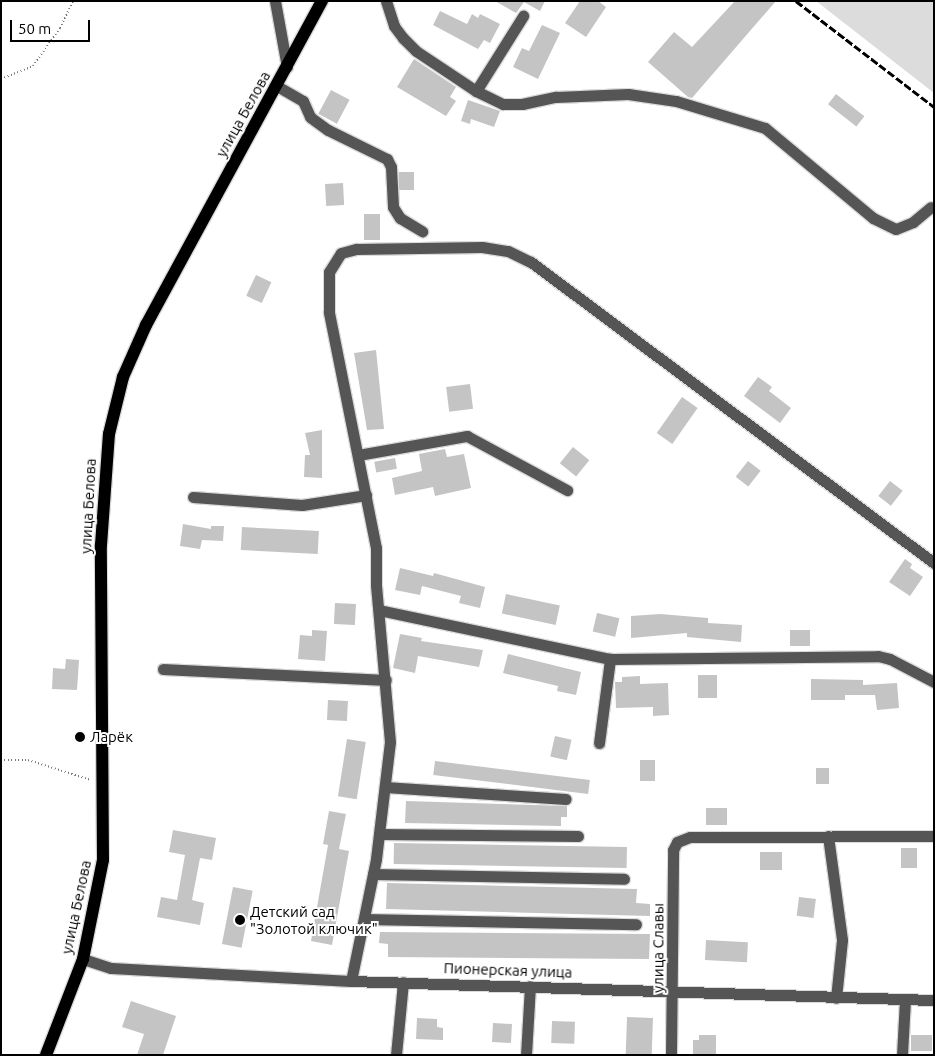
<!DOCTYPE html>
<html>
<head>
<meta charset="utf-8">
<style>
	body { margin:0 }
	#map { position:relative; width:935px; height:1056px; overflow:hidden; background:#fff; font-family:Ubuntu,sans-serif }
	div>[style] { position:absolute }
	.green>* { inset:0; background:#dcdcdc }
	.building>* { inset:0; background:#c4c4c4; transform-origin:0 0 }
	.path>* { height:2px; margin-top:-1px; transform-origin:0; background:repeating-linear-gradient(90deg,#777 0 1px,transparent 0 3.5px) }
	.roads { filter:drop-shadow(1px 0 #dbdbdb) drop-shadow(-1px 0 #dbdbdb) drop-shadow(0 1px #dbdbdb) drop-shadow(0 -1px #dbdbdb) }
	.minor>* { height:11px; margin:-5.5px; padding:0 5.5px; transform-origin:5.5px; border-radius:5.5px; background:#555 }
	.major>* { height:12px; margin:-6px; padding:0 6px; transform-origin:6px; border-radius:6px; background:#000 }
	.rail>* { height:3px; margin-top:-1.5px; transform-origin:0; background:repeating-linear-gradient(90deg,#000 0 8px,transparent 0 10.5px) }
	.dots>* { width:14px; height:14px; translate:-50% -50%; box-sizing:border-box; border:2px solid #fff; border-radius:50% }
	span { translate:-50% -50%; white-space:nowrap; text-align:center; line-height:1.15; -webkit-text-stroke:4px #fff; paint-order:stroke }
	.street-label { font-size:15px; color:#000 }
	.poi-label { font-size:15px; color:#000 }
	.left { translate:0 -50%; text-align:left }
	.frame { position:absolute; inset:0; border:2px solid #000; pointer-events:none }
	.scale { position:absolute; left:10px; top:20px; width:80px; height:22px; box-sizing:border-box; border:2px solid #000; border-top:0; padding-left:6px; font-size:15px; line-height:18px; white-space:nowrap; color:#000; -webkit-text-stroke:4px #fff; paint-order:stroke }
</style>
</head>
<body>
<div id="map">
	<div class="green">
		<div style="clip-path:polygon(816px 1px,934px 1px,934px 93px)"></div>
	</div>
	<div class="building">
		<div style="clip-path:polygon(495px 1px,545px 1px,540px 11px,524px 2px,516px 13px)"></div>
		<div style="clip-path:polygon(580px 1px,598px 1px,606px 7px,586px 37px,565px 23px)"></div>
		<div style="clip-path:polygon(735px 1px,776px 1px,692px 98px,688px 97px,648px 62px,674px 32px,692px 47px)"></div>
		<div style="clip-path:polygon(440px 11px,467px 24px,472px 14px,478px 18px,480px 14px,500px 24px,490px 43px,484px 40px,478px 49px,433px 25px)"></div>
		<div style="clip-path:polygon(542px 25px,560px 33px,538px 79px,513px 67px,522px 48px,529px 51px)"></div>
		<div style="clip-path:polygon(414px 59px,456px 87px,450px 97px,456px 101px,446px 116px,397px 87px)"></div>
		<div style="left:331px;top:90px;width:21px;height:27px;rotate:28deg"></div>
		<div style="left:836px;top:94px;width:36px;height:13px;rotate:38deg"></div>
		<div style="clip-path:polygon(468px 100px,500px 111px,494px 127px,471px 119px,470px 124px,461px 121px)"></div>
		<div style="left:399px;top:172px;width:15px;height:18px"></div>
		<div style="left:343px;top:183px;width:22px;height:18px;rotate:87deg"></div>
		<div style="left:364px;top:214px;width:16px;height:26px"></div>
		<div style="left:256px;top:275px;width:17px;height:23px;rotate:25deg"></div>
		<div style="clip-path:polygon(376px 350px,384px 429px,367px 430px,354px 353px)"></div>
		<div style="clip-path:polygon(758px 377px,772px 387px,769px 391px,791px 408px,780px 423px,744px 396px)"></div>
		<div style="left:470px;top:384px;width:25px;height:24px;rotate:83deg"></div>
		<div style="left:682px;top:397px;width:19px;height:44px;rotate:35deg"></div>
		<div style="clip-path:polygon(322px 430px,322px 478px,304px 477px,305px 455px,310px 455px,305px 433px)"></div>
		<div style="left:573px;top:447px;width:21px;height:21px;rotate:39deg"></div>
		<div style="clip-path:polygon(445px 449px,447px 457px,464px 454px,471px 488px,435px 496px,433px 487px,395px 495px,392px 478px,422px 471px,419px 454px)"></div>
		<div style="left:395px;top:458px;width:11px;height:21px;rotate:80deg"></div>
		<div style="left:748px;top:461px;width:16px;height:20px;rotate:38deg"></div>
		<div style="left:890px;top:481px;width:16px;height:19px;rotate:38deg"></div>
		<div style="clip-path:polygon(183px 524px,211px 529px,211px 526px,224px 526px,223px 541px,202px 540px,200px 549px,180px 546px)"></div>
		<div style="left:242px;top:527px;width:77px;height:23px;rotate:3deg"></div>
		<div style="clip-path:polygon(905px 559px,912px 564px,910px 568px,923px 577px,910px 596px,889px 582px)"></div>
		<div style="clip-path:polygon(400px 568px,433px 576px,434px 573px,485px 587px,480px 608px,459px 603px,461px 596px,422px 586px,420px 595px,395px 590px)"></div>
		<div style="left:506px;top:594px;width:55px;height:20px;rotate:12deg"></div>
		<div style="left:335px;top:603px;width:21px;height:21px;rotate:3deg"></div>
		<div style="left:597px;top:613px;width:23px;height:19px;rotate:13deg"></div>
		<div style="clip-path:polygon(660px 614px,708px 618px,708px 623px,742px 625px,741px 642px,687px 637px,687px 633px,631px 638px,631px 616px)"></div>
		<div style="clip-path:polygon(312px 630px,327px 631px,325px 661px,298px 659px,300px 635px,312px 636px)"></div>
		<div style="left:790px;top:630px;width:20px;height:16px"></div>
		<div style="clip-path:polygon(400px 634px,422px 638px,421px 641px,483px 650px,479px 667px,418px 656px,415px 673px,393px 668px)"></div>
		<div style="clip-path:polygon(508px 654px,581px 672px,576px 695px,557px 691px,558px 686px,503px 673px)"></div>
		<div style="clip-path:polygon(66px 659px,79px 660px,77px 690px,52px 689px,53px 668px,65px 669px)"></div>
		<div style="left:717px;top:675px;width:23px;height:19px;rotate:90deg"></div>
		<div style="clip-path:polygon(640px 676px,640px 684px,668px 683px,669px 715px,653px 716px,653px 707px,616px 708px,615px 682px,622px 682px,622px 677px)"></div>
		<div style="clip-path:polygon(811px 679px,863px 680px,863px 685px,897px 683px,899px 708px,877px 710px,875px 695px,845px 695px,845px 700px,811px 700px)"></div>
		<div style="left:328px;top:700px;width:20px;height:20px;rotate:3deg"></div>
		<div style="left:555px;top:736px;width:17px;height:21px;rotate:13deg"></div>
		<div style="left:347px;top:739px;width:19px;height:58px;rotate:9deg"></div>
		<div style="left:640px;top:760px;width:15px;height:21px"></div>
		<div style="left:435px;top:761px;width:156px;height:14px;rotate:7deg"></div>
		<div style="left:816px;top:768px;width:13px;height:16px"></div>
		<div style="clip-path:polygon(406px 801px,567px 806px,567px 817px,561px 817px,561px 826px,405px 823px)"></div>
		<div style="left:727px;top:808px;width:17px;height:21px;rotate:90deg"></div>
		<div style="clip-path:polygon(329px 811px,346px 814px,339px 849px,349px 851px,332px 945px,311px 941px,328px 845px,323px 844px)"></div>
		<div style="clip-path:polygon(173px 830px,216px 838px,212px 860px,200px 858px,192px 900px,204px 903px,200px 925px,157px 917px,161px 897px,177px 900px,185px 855px,169px 852px)"></div>
		<div style="left:394px;top:843px;width:233px;height:21px;rotate:1deg"></div>
		<div style="left:901px;top:848px;width:16px;height:20px"></div>
		<div style="left:760px;top:852px;width:22px;height:18px"></div>
		<div style="clip-path:polygon(387px 883px,637px 889px,636px 903px,650px 904px,650px 916px,386px 909px)"></div>
		<div style="left:233px;top:887px;width:20px;height:58px;rotate:11deg"></div>
		<div style="left:799px;top:897px;width:17px;height:19px;rotate:7deg"></div>
		<div style="clip-path:polygon(380px 932px,650px 934px,649px 959px,388px 957px,388px 944px,379px 943px)"></div>
		<div style="left:706px;top:940px;width:42px;height:20px;rotate:3deg"></div>
		<div style="clip-path:polygon(131px 1001px,176px 1016px,163px 1055px,137px 1055px,144px 1034px,122px 1027px)"></div>
		<div style="left:627px;top:1017px;width:26px;height:38px;rotate:2deg"></div>
		<div style="clip-path:polygon(417px 1018px,437px 1019px,437px 1027px,443px 1028px,443px 1040px,416px 1039px)"></div>
		<div style="left:552px;top:1021px;width:23px;height:22px;rotate:2deg"></div>
		<div style="left:493px;top:1023px;width:19px;height:19px;rotate:3deg"></div>
		<div style="clip-path:polygon(699px 1035px,716px 1035px,716px 1055px,693px 1055px,693px 1040px,699px 1040px)"></div>
		<div style="left:911px;top:1035px;width:21px;height:16px"></div>
	</div>
	<div class="path">
		<div style="left:1px;top:79px;width:35px;rotate:-22deg"></div>
		<div style="left:33px;top:66px;width:47px;rotate:-54.6deg"></div>
		<div style="left:60px;top:28px;width:30px;rotate:-64deg"></div>
		<div style="left:1px;top:760px;width:27px"></div>
		<div style="left:28px;top:760px;width:66px;rotate:17.6deg"></div>
	</div>
	<div class="roads">
		<div class="minor">
			<div style="left:275px;top:1px;width:67px;rotate:79.7deg"></div>
			<div style="left:386px;top:1px;width:26px;rotate:72deg"></div>
			<div style="left:394px;top:26px;width:15px;rotate:53deg"></div>
			<div style="left:403px;top:38px;width:18px;rotate:45deg"></div>
			<div style="left:416px;top:51px;width:72px;rotate:33.7deg"></div>
			<div style="left:476px;top:91px;width:89px;rotate:-57.9deg"></div>
			<div style="left:277px;top:86px;width:30px;rotate:30deg"></div>
			<div style="left:303px;top:101px;width:17px;rotate:66deg"></div>
			<div style="left:310px;top:117px;width:22px;rotate:36deg"></div>
			<div style="left:328px;top:130px;width:66px;rotate:26.2deg"></div>
			<div style="left:387px;top:159px;width:9px;rotate:63deg"></div>
			<div style="left:391px;top:167px;width:40px;rotate:87.1deg"></div>
			<div style="left:393px;top:207px;width:13px;rotate:58deg"></div>
			<div style="left:400px;top:218px;width:26px;rotate:31deg"></div>
			<div style="left:476px;top:91px;width:30px;rotate:26deg"></div>
			<div style="left:503px;top:104px;width:19px"></div>
			<div style="left:522px;top:104px;width:35px;rotate:-12deg"></div>
			<div style="left:556px;top:97px;width:72px;rotate:-2.4deg"></div>
			<div style="left:628px;top:94px;width:49px;rotate:8.3deg"></div>
			<div style="left:676px;top:101px;width:93px;rotate:16.9deg"></div>
			<div style="left:765px;top:128px;width:141px;rotate:39.8deg"></div>
			<div style="left:873px;top:218px;width:25px;rotate:26deg"></div>
			<div style="left:896px;top:229px;width:18px;rotate:-22deg"></div>
			<div style="left:913px;top:222px;width:23px;rotate:-40deg"></div>
			<div style="left:358px;top:455px;width:111px;rotate:-9.9deg"></div>
			<div style="left:467px;top:436px;width:114px;rotate:28.4deg"></div>
			<div style="left:193px;top:497px;width:109px;rotate:4.2deg"></div>
			<div style="left:302px;top:505px;width:65px;rotate:-8.9deg"></div>
			<div style="left:379px;top:610px;width:236px;rotate:12deg"></div>
			<div style="left:610px;top:659px;width:268px;rotate:-0.6deg"></div>
			<div style="left:878px;top:656px;width:12px;rotate:14deg"></div>
			<div style="left:890px;top:659px;width:50px;rotate:27.6deg"></div>
			<div style="left:163px;top:669px;width:223px;rotate:2.8deg"></div>
			<div style="left:599px;top:743px;width:85px;rotate:-82.5deg"></div>
			<div style="left:385px;top:787px;width:181px;rotate:3.8deg"></div>
			<div style="left:379px;top:834px;width:199px;rotate:0.6deg"></div>
			<div style="left:828px;top:836px;width:105px;rotate:82.3deg"></div>
			<div style="left:842px;top:940px;width:58px;rotate:95.9deg"></div>
			<div style="left:373px;top:874px;width:251px;rotate:1.1deg"></div>
			<div style="left:364px;top:919px;width:272px;rotate:1.1deg"></div>
			<div style="left:83px;top:959px;width:29px;rotate:18deg"></div>
			<div style="left:111px;top:968px;width:240px;rotate:3.1deg"></div>
			<div style="left:351px;top:981px;width:583px;rotate:1.87deg"></div>
			<div style="left:351px;top:981px;width:125px;rotate:-78.4deg"></div>
			<div style="left:376px;top:859px;width:118px;rotate:-83.2deg"></div>
			<div style="left:390px;top:742px;width:158px;rotate:-95.1deg"></div>
			<div style="left:376px;top:585px;width:37px;rotate:-90deg"></div>
			<div style="left:376px;top:548px;width:241px;rotate:-101.3deg"></div>
			<div style="left:329px;top:312px;width:40px;rotate:-90deg"></div>
			<div style="left:329px;top:272px;width:22px;rotate:-58deg"></div>
			<div style="left:341px;top:253px;width:16px;rotate:-15deg"></div>
			<div style="left:356px;top:249px;width:126px;rotate:-0.9deg"></div>
			<div style="left:482px;top:247px;width:26px;rotate:9deg"></div>
			<div style="left:508px;top:251px;width:25px;rotate:26deg"></div>
			<div style="left:531px;top:262px;width:503px;rotate:36.76deg"></div>
			<div style="left:396px;top:1055px;width:73px;rotate:-84.5deg"></div>
			<div style="left:526px;top:1055px;width:69px;rotate:-86.7deg"></div>
			<div style="left:671px;top:1055px;width:205px;rotate:-89.4deg"></div>
			<div style="left:673px;top:850px;width:9px;rotate:-63deg"></div>
			<div style="left:677px;top:842px;width:14px;rotate:-21deg"></div>
			<div style="left:690px;top:837px;width:244px;rotate:-0.2deg"></div>
			<div style="left:902px;top:1055px;width:55px;rotate:-86.9deg"></div>
		</div>
		<div class="major">
			<div style="left:46px;top:1055px;width:103px;rotate:-68.9deg"></div>
			<div style="left:83px;top:959px;width:101px;rotate:-78.6deg"></div>
			<div style="left:103px;top:860px;width:315px;rotate:-90.4deg"></div>
			<div style="left:101px;top:545px;width:111px;rotate:-85.9deg"></div>
			<div style="left:109px;top:434px;width:59px;rotate:-76.2deg"></div>
			<div style="left:123px;top:377px;width:57px;rotate:-66.1deg"></div>
			<div style="left:146px;top:325px;width:369px;rotate:-61.5deg"></div>
		</div>
	</div>
	<div class="rail">
		<div style="left:796px;top:1px;width:174px;rotate:37.5deg"></div>
	</div>
	<div class="dots">
		<div style="left:80px;top:737px;background:#000"></div>
		<div style="left:240px;top:920px;background:#000"></div>
	</div>
	<div class="street-label">
		<span style="left:243px;top:114px;rotate:-61deg">улица Белова</span>
		<span style="left:88px;top:506px;rotate:-87deg">улица Белова</span>
		<span style="left:76px;top:907px;rotate:-78deg">улица Белова</span>
		<span style="left:658px;top:948px;rotate:-90deg">улица Славы</span>
		<span style="left:508px;top:970px;rotate:2deg">Пионерская улица</span>
	</div>
	<div class="poi-label">
		<span class="left" style="left:90px;top:737px">Ларёк</span>
		<span class="left" style="left:250px;top:920px">Детский сад<br>"Золотой ключик"</span>
	</div>
	<div class="frame"></div>
	<div class="scale">50 m</div>
</div>
</body>
</html>
